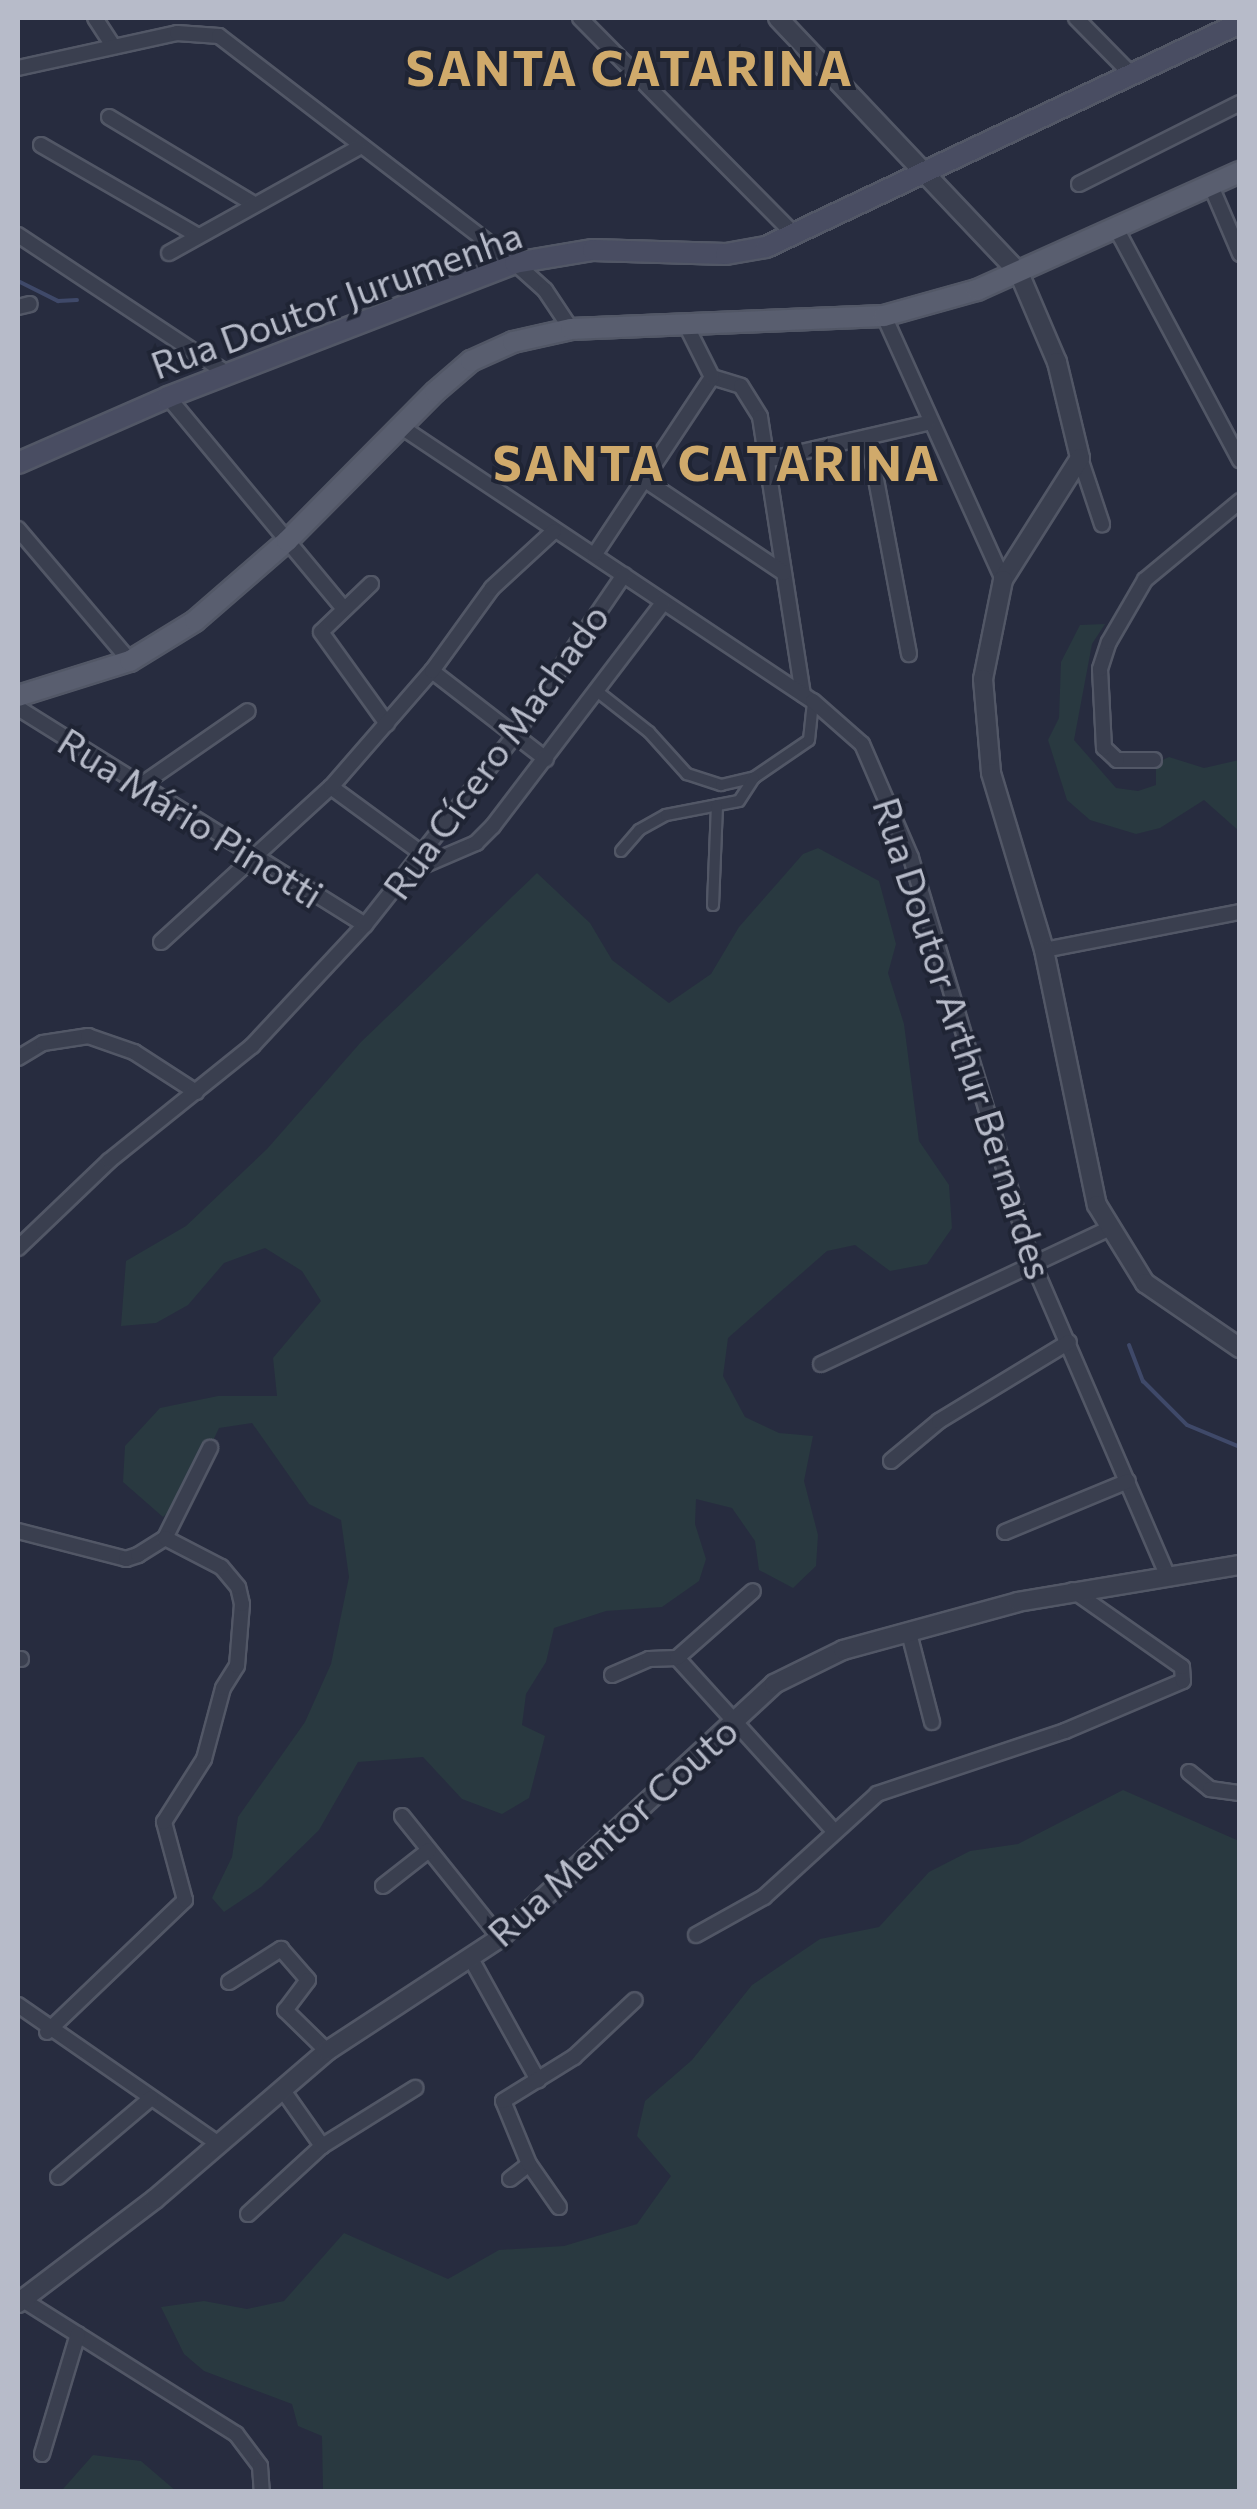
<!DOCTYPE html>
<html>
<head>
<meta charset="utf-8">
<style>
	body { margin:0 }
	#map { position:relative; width:1257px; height:2509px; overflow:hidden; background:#272c3f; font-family:Commissioner,sans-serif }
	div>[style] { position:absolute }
	.green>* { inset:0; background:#293940 }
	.stream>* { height:4px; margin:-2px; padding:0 2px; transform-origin:2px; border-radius:2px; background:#3f4969 }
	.roads { filter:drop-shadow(2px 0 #525766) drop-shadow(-2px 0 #525766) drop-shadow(0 2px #525766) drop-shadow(0 -2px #525766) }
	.pedestrian>* { height:10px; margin:-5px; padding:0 5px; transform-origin:5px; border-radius:5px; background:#3a3f4f }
	.minor>* { height:14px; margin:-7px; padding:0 7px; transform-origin:7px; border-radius:7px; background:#3a3f4f }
	.tertiary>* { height:18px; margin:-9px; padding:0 9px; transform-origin:9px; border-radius:9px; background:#3a3f4f }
	.secondary>* { height:20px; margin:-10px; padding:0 10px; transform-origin:10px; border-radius:10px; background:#494d62 }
	.primary>* { height:20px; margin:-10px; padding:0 10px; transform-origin:10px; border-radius:10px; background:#595e6f }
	span { translate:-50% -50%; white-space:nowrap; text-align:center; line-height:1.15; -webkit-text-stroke:8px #1f2434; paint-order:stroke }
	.street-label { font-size:38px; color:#b7bbc9 }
	.district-label { font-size:48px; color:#d0aa6b; font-weight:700; letter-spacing:2.5px }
	.frame { position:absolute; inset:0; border:20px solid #b7bbc9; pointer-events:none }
</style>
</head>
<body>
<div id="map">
	<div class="green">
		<div style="clip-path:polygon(1105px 624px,1092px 644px,1074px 740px,1116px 788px,1138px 791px,1156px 785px,1156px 763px,1169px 757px,1204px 768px,1239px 760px,1239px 831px,1204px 800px,1160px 828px,1136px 834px,1090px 820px,1067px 800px,1048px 740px,1059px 718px,1061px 662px,1080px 625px)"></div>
		<div style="clip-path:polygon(818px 848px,879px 881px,896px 944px,888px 973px,904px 1024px,919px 1141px,949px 1185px,952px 1228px,927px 1264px,890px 1271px,855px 1245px,827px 1251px,728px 1338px,723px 1376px,745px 1417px,779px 1433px,813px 1436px,804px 1481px,818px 1535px,816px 1566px,793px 1588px,759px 1570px,755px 1541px,732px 1508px,696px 1499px,695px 1524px,706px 1559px,699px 1581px,662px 1607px,606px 1611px,554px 1628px,546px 1662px,526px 1694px,522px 1725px,545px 1736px,529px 1798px,502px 1814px,462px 1799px,423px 1757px,358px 1762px,319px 1830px,261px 1887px,224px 1912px,212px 1898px,232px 1857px,238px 1817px,305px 1722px,331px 1664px,349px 1577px,341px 1520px,309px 1504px,252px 1423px,219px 1428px,188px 1494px,163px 1517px,123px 1482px,125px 1446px,160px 1408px,218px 1396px,277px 1396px,273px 1358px,321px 1301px,302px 1271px,265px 1248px,224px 1263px,188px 1305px,156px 1323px,121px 1326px,126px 1261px,186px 1226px,267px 1149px,361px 1042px,537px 873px,590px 923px,612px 960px,669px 1003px,711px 974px,739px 927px,803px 854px)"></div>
		<div style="clip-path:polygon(1123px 1790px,1239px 1841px,1239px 2491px,323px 2491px,322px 2436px,298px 2426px,292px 2404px,204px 2371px,184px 2354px,161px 2307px,204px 2301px,247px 2309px,284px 2301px,344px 2233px,448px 2279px,499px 2250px,564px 2246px,637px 2224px,671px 2176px,637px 2136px,645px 2101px,692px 2060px,752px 1985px,820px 1939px,879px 1927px,929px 1872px,970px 1851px,1018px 1844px)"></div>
		<div style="clip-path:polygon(93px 2455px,141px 2461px,176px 2491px,37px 2491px,63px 2489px)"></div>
	</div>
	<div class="stream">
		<div style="left:18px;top:281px;width:45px;rotate:26.6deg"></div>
		<div style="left:58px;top:301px;width:19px;rotate:-3deg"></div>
		<div style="left:1129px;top:1345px;width:39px;rotate:69deg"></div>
		<div style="left:1143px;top:1381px;width:62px;rotate:45deg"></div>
		<div style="left:1187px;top:1425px;width:57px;rotate:22.5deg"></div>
	</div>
	<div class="roads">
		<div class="pedestrian">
			<div style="left:598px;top:692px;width:65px;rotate:38.1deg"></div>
			<div style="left:649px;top:732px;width:57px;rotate:47.9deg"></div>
			<div style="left:687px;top:774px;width:36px;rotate:18deg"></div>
			<div style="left:721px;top:785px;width:35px;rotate:-13deg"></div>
			<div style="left:755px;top:777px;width:65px;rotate:-34.4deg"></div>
			<div style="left:809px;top:740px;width:39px;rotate:-84deg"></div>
			<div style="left:621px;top:851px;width:28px;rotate:-49deg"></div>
			<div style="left:639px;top:830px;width:31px;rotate:-29deg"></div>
			<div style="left:666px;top:815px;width:74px;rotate:-10.9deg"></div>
			<div style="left:739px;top:801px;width:27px;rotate:-57deg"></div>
			<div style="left:713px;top:905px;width:100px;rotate:-87.7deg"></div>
		</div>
		<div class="minor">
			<div style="left:95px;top:18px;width:31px;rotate:57deg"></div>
			<div style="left:580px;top:18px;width:305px;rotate:45.3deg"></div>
			<div style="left:1076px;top:18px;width:78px;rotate:45.5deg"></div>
			<div style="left:18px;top:68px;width:163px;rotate:-12.4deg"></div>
			<div style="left:177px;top:33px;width:42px;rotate:4.1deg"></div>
			<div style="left:219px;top:36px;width:373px;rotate:37.5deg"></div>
			<div style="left:515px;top:263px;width:40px;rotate:42deg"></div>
			<div style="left:545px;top:290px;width:47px;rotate:56.3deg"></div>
			<div style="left:109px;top:117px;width:169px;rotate:31deg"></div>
			<div style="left:41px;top:145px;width:180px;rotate:30deg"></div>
			<div style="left:1079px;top:184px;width:180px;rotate:-26.7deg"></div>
			<div style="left:1211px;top:186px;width:74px;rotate:66.9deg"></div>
			<div style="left:1117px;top:230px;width:261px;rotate:61.9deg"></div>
			<div style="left:18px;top:235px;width:252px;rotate:33.5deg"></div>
			<div style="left:169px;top:253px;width:216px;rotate:-29.1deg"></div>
			<div style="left:18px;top:307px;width:12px;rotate:-14deg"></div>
			<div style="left:884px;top:316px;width:290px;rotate:65.7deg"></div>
			<div style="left:712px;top:377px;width:30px;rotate:17deg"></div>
			<div style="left:741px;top:386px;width:36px;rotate:58deg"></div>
			<div style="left:760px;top:417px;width:281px;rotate:81.2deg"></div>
			<div style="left:168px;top:397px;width:274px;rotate:50.3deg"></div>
			<div style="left:400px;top:426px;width:496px;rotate:33.7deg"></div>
			<div style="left:813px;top:701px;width:65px;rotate:41.3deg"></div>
			<div style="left:862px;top:744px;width:124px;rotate:66.7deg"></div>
			<div style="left:911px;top:858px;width:421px;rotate:73.3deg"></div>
			<div style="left:1032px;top:1261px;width:341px;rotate:66.7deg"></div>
			<div style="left:868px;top:437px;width:221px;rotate:79.3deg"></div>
			<div style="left:1080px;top:458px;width:70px;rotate:71.6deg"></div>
			<div style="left:767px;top:460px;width:164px;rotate:-13deg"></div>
			<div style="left:645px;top:480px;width:167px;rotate:33.8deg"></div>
			<div style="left:18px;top:529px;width:173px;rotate:49.7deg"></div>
			<div style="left:595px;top:554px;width:212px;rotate:-56.5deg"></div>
			<div style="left:712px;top:377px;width:58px;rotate:-116.6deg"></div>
			<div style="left:371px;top:584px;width:69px;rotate:136.2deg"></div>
			<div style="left:321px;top:632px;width:113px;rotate:54.3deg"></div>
			<div style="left:432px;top:671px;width:144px;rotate:37.7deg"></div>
			<div style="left:18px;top:708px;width:409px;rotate:32deg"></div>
			<div style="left:1154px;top:760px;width:37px;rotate:180deg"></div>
			<div style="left:1117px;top:760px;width:18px;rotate:-137deg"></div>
			<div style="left:1104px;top:748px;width:79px;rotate:-92.9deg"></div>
			<div style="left:1100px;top:669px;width:28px;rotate:-72deg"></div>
			<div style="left:1109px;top:642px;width:72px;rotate:-59.9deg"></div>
			<div style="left:1145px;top:580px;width:124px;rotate:-39.7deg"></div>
			<div style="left:144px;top:783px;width:126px;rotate:-34.7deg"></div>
			<div style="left:331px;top:787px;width:115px;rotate:36.2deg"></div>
			<div style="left:413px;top:870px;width:69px;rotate:-23.2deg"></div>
			<div style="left:476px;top:843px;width:24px;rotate:-45deg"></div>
			<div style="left:493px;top:826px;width:280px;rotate:-52.7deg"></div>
			<div style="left:161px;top:942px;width:230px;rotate:-42.4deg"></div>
			<div style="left:331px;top:787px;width:154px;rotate:-49deg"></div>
			<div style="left:432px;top:671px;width:102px;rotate:-54.1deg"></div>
			<div style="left:492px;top:588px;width:84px;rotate:-42.6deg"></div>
			<div style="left:1044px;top:950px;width:200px;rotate:-11deg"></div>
			<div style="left:18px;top:1058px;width:29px;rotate:-31deg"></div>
			<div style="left:43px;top:1043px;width:46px;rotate:-8.8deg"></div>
			<div style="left:88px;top:1036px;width:49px;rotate:19.2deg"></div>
			<div style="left:134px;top:1052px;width:74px;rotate:32.8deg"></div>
			<div style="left:18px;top:1248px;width:126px;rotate:-43.7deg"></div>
			<div style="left:109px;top:1161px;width:184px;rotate:-38.8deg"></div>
			<div style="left:252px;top:1046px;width:166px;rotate:-47deg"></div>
			<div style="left:365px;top:925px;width:241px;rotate:-51.7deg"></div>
			<div style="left:514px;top:736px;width:195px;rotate:-55.7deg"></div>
			<div style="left:821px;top:1364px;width:317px;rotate:-25.2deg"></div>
			<div style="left:891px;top:1461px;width:62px;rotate:-39.8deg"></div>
			<div style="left:939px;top:1421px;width:152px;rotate:-31.3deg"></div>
			<div style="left:18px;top:1531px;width:112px;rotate:14.5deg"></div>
			<div style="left:126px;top:1559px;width:13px;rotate:-18deg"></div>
			<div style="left:138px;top:1555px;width:32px;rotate:-32deg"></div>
			<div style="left:165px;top:1538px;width:101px;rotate:-63.4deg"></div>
			<div style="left:1005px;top:1532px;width:133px;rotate:-22.5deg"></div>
			<div style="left:909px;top:1633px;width:92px;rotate:75.5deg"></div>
			<div style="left:677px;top:1658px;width:232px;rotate:47.8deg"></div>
			<div style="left:18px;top:1659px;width:3px"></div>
			<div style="left:612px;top:1675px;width:40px;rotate:-23.4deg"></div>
			<div style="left:649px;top:1659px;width:28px;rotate:-2deg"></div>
			<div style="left:677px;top:1658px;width:101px;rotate:-41.4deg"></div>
			<div style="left:1189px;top:1772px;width:27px;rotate:39deg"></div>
			<div style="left:1210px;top:1789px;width:30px;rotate:8deg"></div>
			<div style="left:402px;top:1816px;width:156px;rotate:51.2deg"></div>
			<div style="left:383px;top:1886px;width:58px;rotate:-38deg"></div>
			<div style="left:696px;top:1935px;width:78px;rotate:-29.2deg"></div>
			<div style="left:764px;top:1897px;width:153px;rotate:-42.3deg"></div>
			<div style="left:877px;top:1794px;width:198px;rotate:-18.5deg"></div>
			<div style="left:1065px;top:1731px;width:128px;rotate:-23deg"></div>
			<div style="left:1183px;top:1681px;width:14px;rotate:-94deg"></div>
			<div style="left:1182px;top:1667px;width:134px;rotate:-145deg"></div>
			<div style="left:470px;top:1957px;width:141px;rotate:61.1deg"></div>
			<div style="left:229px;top:1982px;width:62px;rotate:-32.4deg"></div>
			<div style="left:281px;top:1949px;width:41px;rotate:48.9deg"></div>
			<div style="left:308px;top:1980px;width:38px;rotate:127deg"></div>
			<div style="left:285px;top:2010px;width:59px;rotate:44.3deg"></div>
			<div style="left:18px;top:2005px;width:241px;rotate:34.7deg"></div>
			<div style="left:47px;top:2032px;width:191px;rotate:-43.7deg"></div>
			<div style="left:185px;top:1900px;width:81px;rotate:-105.1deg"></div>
			<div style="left:164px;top:1822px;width:75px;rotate:-57.6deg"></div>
			<div style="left:204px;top:1759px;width:73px;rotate:-75deg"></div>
			<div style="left:223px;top:1688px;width:26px;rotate:-58deg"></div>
			<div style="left:237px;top:1666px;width:62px;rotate:-85.4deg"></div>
			<div style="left:242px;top:1604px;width:17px;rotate:-103deg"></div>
			<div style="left:238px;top:1587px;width:26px;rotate:-130deg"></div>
			<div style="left:221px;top:1567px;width:63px;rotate:-152.6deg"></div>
			<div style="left:282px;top:2089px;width:70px;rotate:54.9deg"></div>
			<div style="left:58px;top:2177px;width:122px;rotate:-40.3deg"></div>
			<div style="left:510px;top:2179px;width:24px;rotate:-38deg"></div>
			<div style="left:559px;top:2207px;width:52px;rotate:-124.9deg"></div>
			<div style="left:529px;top:2164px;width:68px;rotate:-112.4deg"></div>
			<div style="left:503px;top:2101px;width:84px;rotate:-31.8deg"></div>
			<div style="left:574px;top:2057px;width:83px;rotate:-43.1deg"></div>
			<div style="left:248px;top:2214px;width:100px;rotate:-42.6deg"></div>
			<div style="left:322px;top:2146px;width:110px;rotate:-31.9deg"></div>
			<div style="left:23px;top:2300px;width:252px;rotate:32.2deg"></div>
			<div style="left:236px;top:2434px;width:40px;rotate:53deg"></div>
			<div style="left:260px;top:2466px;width:26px;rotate:86deg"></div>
			<div style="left:42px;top:2454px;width:125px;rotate:-73.3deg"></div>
		</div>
		<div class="tertiary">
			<div style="left:778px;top:18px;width:351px;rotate:46.6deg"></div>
			<div style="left:1019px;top:273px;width:97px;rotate:66.9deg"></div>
			<div style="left:1057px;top:362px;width:99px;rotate:76.5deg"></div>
			<div style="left:1080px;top:458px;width:144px;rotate:122.3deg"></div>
			<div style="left:1003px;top:580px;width:101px;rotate:101.4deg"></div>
			<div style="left:983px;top:679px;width:94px;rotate:85.1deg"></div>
			<div style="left:991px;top:773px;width:185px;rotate:73.3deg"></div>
			<div style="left:1044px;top:950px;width:260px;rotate:78.3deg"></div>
			<div style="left:1097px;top:1205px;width:92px;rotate:58.4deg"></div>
			<div style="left:1145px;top:1283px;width:115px;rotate:34.4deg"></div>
			<div style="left:18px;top:2303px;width:172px;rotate:-37.2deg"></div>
			<div style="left:155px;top:2199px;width:227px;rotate:-40.7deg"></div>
			<div style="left:327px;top:2051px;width:207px;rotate:-33.2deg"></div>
			<div style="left:500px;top:1938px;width:374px;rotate:-42.8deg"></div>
			<div style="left:774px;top:1684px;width:77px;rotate:-26.2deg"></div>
			<div style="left:843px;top:1650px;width:181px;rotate:-15.3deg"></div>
			<div style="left:1018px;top:1602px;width:225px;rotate:-9.5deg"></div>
		</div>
		<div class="secondary">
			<div style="left:18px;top:463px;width:164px;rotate:-23.7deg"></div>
			<div style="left:168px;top:397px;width:372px;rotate:-21.1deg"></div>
			<div style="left:515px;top:263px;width:79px;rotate:-9.5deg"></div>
			<div style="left:593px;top:250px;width:133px;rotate:1.7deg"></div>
			<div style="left:726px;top:254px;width:41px;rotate:-9.9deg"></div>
			<div style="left:766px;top:247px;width:524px;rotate:-25.29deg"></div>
		</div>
		<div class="primary">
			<div style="left:18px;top:696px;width:117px;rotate:-17.4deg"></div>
			<div style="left:130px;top:661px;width:76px;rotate:-31.6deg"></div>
			<div style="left:195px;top:621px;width:122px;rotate:-41deg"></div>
			<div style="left:287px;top:541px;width:210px;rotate:-45.2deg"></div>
			<div style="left:435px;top:392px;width:48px;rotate:-40.7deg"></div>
			<div style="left:471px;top:361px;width:46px;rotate:-24.3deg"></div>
			<div style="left:513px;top:342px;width:59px;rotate:-12.6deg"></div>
			<div style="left:571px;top:329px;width:313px;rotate:-2.4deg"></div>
			<div style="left:884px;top:316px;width:97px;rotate:-15.6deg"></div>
			<div style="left:977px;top:290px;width:288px;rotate:-24.2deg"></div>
		</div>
	</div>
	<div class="street-label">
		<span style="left:336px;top:299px;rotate:-20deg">Rua Doutor Jurumenha</span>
		<span style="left:495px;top:751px;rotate:-54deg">Rua Cícero Machado</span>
		<span style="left:191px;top:817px;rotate:32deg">Rua Mário Pinotti</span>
		<span style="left:964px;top:1038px;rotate:72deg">Rua Doutor Arthur Bernardes</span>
		<span style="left:612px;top:1831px;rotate:-42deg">Rua Mentor Couto</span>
	</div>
	<div class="district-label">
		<span style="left:630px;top:67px">SANTA CATARINA</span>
		<span style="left:717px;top:462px">SANTA CATARINA</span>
	</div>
	<div class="frame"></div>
</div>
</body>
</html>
